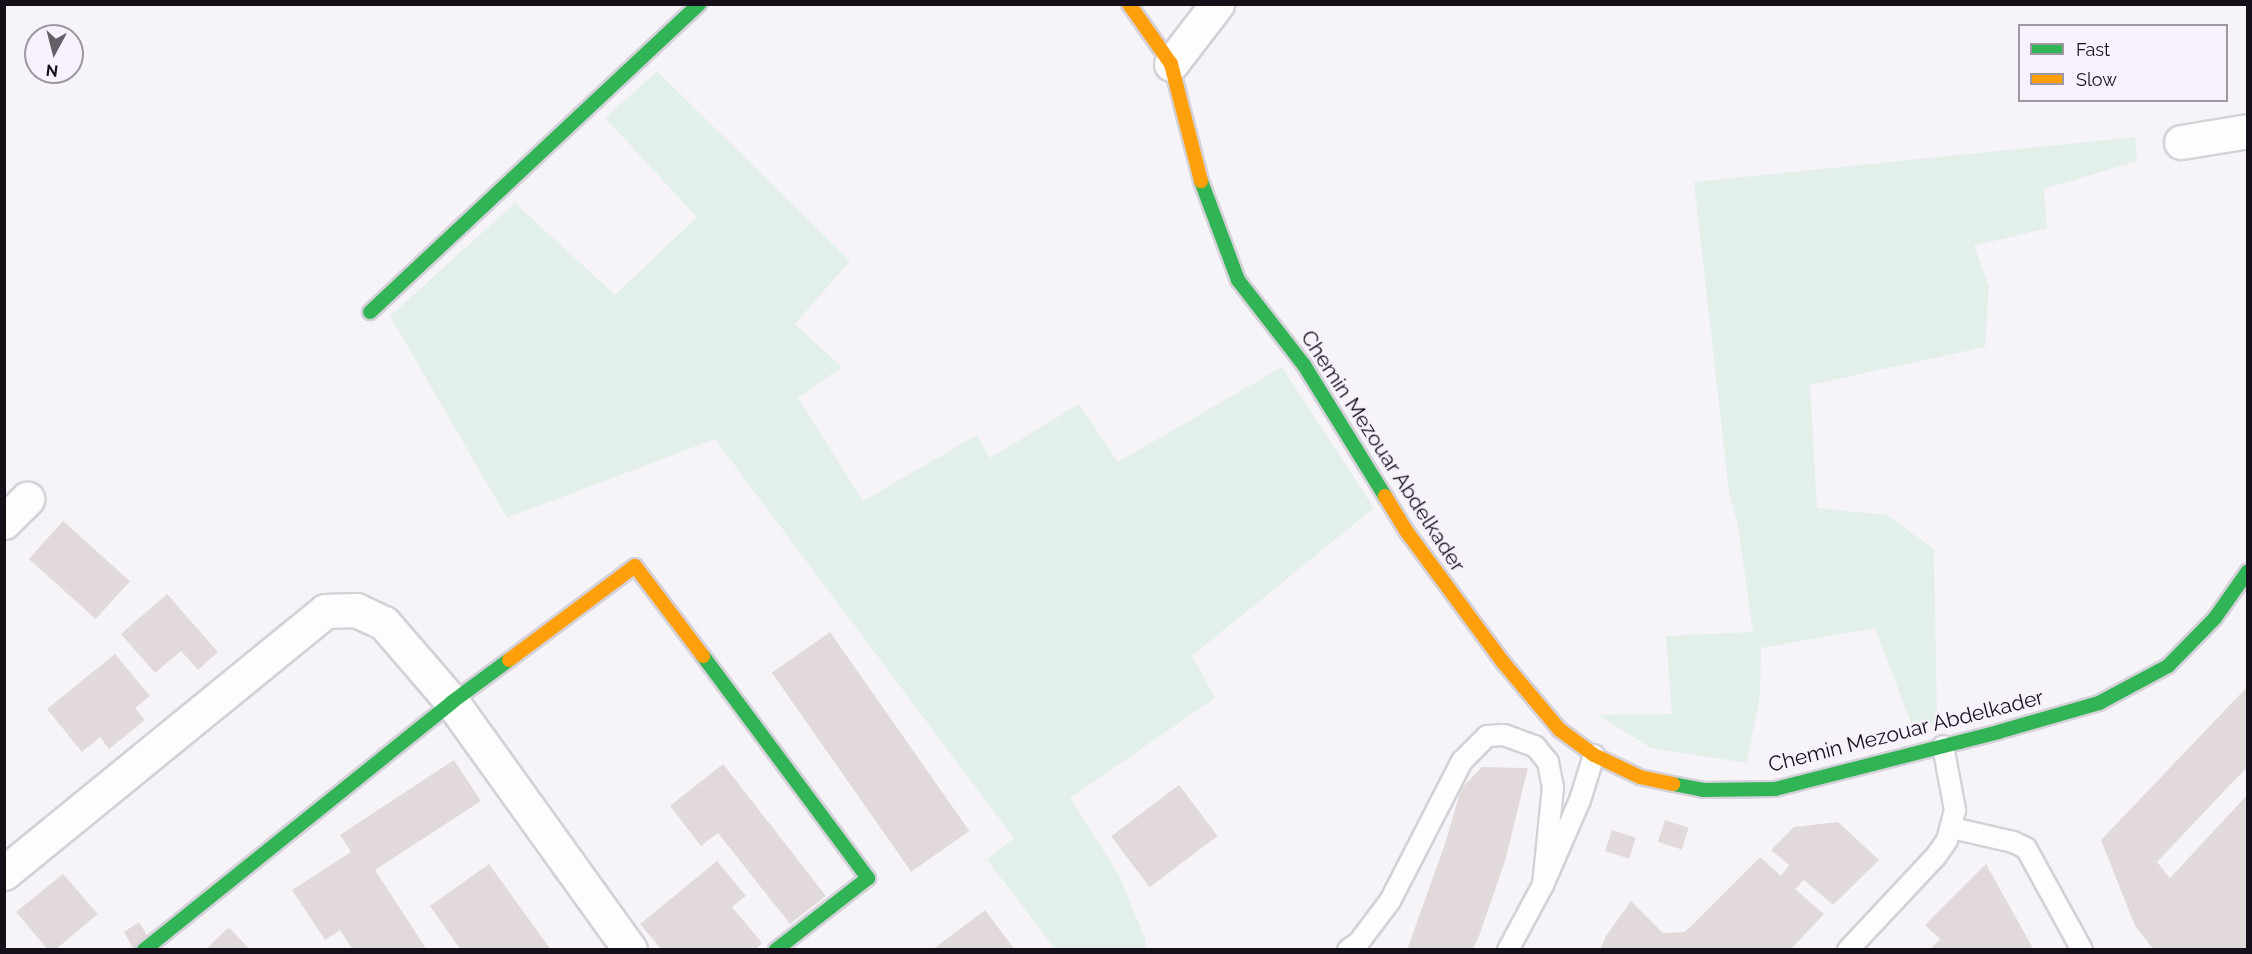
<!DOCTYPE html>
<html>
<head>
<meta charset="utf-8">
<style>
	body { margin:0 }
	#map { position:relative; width:2252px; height:954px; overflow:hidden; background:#f6f4f9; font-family:Raleway,sans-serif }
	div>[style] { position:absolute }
	.green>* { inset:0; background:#e3f0e9 }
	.building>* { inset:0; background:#e2dada; transform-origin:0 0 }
	.roads { filter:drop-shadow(2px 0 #d4d1d8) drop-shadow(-2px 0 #d4d1d8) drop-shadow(0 2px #d4d1d8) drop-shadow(0 -2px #d4d1d8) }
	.lane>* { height:20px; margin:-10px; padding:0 10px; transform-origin:10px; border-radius:10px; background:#fefdfe }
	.street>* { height:33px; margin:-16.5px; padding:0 16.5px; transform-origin:16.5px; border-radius:16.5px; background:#fefdfe }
	.fast>* { height:14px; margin:-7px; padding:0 7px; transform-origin:7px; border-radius:7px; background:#30b455 }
	.slow>* { height:14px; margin:-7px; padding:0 7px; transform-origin:7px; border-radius:7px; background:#ff9f0a }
	span { translate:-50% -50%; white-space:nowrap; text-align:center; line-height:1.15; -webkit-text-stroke:4.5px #f6f1fc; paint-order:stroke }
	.street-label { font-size:21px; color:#140f18 }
	.frame { position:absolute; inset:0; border:6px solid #140f18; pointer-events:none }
	.legend { position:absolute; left:2018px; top:24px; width:210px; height:78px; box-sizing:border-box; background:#f6f1fc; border:2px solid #9c97a1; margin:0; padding:8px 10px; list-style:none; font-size:18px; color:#140f18 }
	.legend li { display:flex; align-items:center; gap:12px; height:30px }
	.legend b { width:30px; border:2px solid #9c97a1 }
	.north { position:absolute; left:24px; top:24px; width:60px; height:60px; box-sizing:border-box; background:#f6f1fc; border:2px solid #9c97a1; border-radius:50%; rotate:187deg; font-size:16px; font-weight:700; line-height:24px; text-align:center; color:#140f18 }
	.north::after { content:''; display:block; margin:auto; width:21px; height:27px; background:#635f67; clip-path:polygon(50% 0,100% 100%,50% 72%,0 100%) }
</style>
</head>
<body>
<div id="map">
	<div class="green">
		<div style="clip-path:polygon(657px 71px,850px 261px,795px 324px,842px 367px,798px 398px,863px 501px,977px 435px,990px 458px,1079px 404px,1118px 462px,1282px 367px,1374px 508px,1192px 656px,1215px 698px,1070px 798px,1119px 875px,1146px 941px,1145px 949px,1055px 949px,987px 860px,1014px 838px,715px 439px,507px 518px,390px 316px,515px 203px,615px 295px,697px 217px,605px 118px)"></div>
		<div style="clip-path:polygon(2135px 137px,2137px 161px,2044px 189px,2047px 228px,1974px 246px,1989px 286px,1985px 347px,1810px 385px,1817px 508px,1887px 515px,1934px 549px,1937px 724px,1913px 728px,1875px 628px,1761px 648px,1760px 696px,1747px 763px,1651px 748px,1598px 715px,1672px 714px,1666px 636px,1753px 632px,1738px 526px,1729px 492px,1694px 182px)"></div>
	</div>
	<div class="building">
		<div style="left:63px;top:521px;width:90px;height:51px;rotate:42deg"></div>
		<div style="clip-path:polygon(167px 594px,218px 652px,198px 670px,181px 651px,155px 673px,121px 634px)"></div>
		<div style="left:830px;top:632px;width:243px;height:71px;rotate:55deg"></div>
		<div style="clip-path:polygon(115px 654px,150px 696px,135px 708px,145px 720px,109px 749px,100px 737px,82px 752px,47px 709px)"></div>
		<div style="clip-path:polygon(2248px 686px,2248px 766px,2157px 862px,2170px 878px,2248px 794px,2248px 950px,2154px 950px,2135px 926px,2101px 840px)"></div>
		<div style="clip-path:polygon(454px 760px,481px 801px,375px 870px,427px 950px,353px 950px,340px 930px,325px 940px,292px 890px,351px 852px,340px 835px)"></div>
		<div style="clip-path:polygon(723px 764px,826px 896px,790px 924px,718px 833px,701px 846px,670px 806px)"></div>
		<div style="clip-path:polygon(1482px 767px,1528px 768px,1505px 861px,1478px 939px,1472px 950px,1407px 950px,1445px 844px,1461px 789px)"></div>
		<div style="left:1179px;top:785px;width:64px;height:85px;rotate:53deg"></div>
		<div style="left:1665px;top:820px;width:25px;height:23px;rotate:18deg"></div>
		<div style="clip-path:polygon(1838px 822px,1879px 860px,1833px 905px,1804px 880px,1795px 889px,1824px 914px,1790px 950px,1600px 950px,1606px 936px,1631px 901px,1663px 933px,1685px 932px,1760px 857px,1781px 876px,1789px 865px,1771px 850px,1794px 827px)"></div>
		<div style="left:1612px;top:830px;width:25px;height:22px;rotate:18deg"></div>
		<div style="clip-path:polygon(717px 861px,746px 896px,732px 907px,762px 943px,755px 950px,662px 950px,640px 924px)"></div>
		<div style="clip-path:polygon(489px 864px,551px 950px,461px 950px,430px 906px)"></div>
		<div style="clip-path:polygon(1986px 864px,2034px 950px,1929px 950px,1940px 939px,1925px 925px)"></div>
		<div style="clip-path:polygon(63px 874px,98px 914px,55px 950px,48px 950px,16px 912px)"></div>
		<div style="clip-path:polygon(985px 910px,1015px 950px,932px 950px)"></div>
		<div style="clip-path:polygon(139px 922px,156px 950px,134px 950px,124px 932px)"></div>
		<div style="clip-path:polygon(229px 927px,250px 950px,205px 950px)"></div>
	</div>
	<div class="roads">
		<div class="lane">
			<div style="left:1952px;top:828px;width:63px;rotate:12.9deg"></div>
			<div style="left:2013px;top:842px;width:14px;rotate:25deg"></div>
			<div style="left:2026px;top:848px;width:116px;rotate:61.2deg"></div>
			<div style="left:1348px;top:950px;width:14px;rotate:-36deg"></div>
			<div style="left:1359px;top:942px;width:51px;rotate:-52.9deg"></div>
			<div style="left:1390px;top:901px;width:157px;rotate:-62.8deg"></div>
			<div style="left:1462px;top:761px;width:35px;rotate:-45deg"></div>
			<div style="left:1487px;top:736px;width:17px;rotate:-3deg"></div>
			<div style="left:1504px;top:735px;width:33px;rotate:20deg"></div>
			<div style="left:1535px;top:746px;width:21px;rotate:51deg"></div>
			<div style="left:1548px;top:762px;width:25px;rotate:79deg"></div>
			<div style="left:1553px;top:787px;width:99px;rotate:95.8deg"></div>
			<div style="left:1508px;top:950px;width:74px;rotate:-61.7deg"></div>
			<div style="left:1543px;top:885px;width:93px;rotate:-66.5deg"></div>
			<div style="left:1580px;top:800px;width:47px;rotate:-72.7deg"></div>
			<div style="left:1848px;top:950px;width:129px;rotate:-46.9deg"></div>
			<div style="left:1936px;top:856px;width:19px;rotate:-55deg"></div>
			<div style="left:1947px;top:840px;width:31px;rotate:-75deg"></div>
			<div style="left:1955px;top:810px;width:65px;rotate:-100.6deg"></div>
		</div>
		<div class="street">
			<div style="left:1171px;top:64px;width:76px;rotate:-52.5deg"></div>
			<div style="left:2181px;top:142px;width:68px;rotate:-9.3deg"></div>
			<div style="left:4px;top:522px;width:33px;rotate:-45deg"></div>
			<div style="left:4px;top:873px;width:414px;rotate:-39.2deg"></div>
			<div style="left:325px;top:611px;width:31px;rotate:-2deg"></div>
			<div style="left:356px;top:610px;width:31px;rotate:25deg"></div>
			<div style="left:384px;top:623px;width:104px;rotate:49.3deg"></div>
			<div style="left:452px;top:702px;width:305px;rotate:54.3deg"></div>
		</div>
		<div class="fast">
			<div style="left:1201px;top:181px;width:106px;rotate:69.5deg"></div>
			<div style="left:1238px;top:280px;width:108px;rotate:52.2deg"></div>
			<div style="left:1304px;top:365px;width:154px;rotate:58.3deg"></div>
			<div style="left:370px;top:312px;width:451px;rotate:-43.1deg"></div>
			<div style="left:703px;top:656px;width:277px;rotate:53.4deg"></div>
			<div style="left:868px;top:878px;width:117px;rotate:142deg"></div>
			<div style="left:1673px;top:784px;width:31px;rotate:11deg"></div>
			<div style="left:1703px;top:790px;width:72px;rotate:-0.8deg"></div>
			<div style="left:1775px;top:789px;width:230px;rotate:-14.3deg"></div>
			<div style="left:1998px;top:732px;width:105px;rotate:-16deg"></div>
			<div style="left:2099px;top:703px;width:78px;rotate:-28.2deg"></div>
			<div style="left:2168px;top:666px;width:67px;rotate:-45.6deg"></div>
			<div style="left:2215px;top:618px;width:57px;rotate:-54.9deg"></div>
			<div style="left:144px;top:950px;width:395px;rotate:-38.8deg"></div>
			<div style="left:452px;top:702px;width:71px;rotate:-36.4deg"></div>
		</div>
		<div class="slow">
			<div style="left:1129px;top:4px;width:73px;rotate:55deg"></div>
			<div style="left:1171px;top:64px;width:121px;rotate:75.6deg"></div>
			<div style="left:1385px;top:496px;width:42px;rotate:58.6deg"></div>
			<div style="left:1407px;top:532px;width:160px;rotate:53.6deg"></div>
			<div style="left:1502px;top:661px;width:90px;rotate:50deg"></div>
			<div style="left:1560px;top:730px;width:42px;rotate:36.3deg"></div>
			<div style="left:1594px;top:755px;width:51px;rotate:25.6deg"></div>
			<div style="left:1640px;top:777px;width:34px;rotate:12deg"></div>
			<div style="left:509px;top:660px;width:157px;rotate:-36.7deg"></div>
			<div style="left:635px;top:566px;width:113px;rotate:52.9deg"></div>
		</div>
	</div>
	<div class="street-label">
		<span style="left:1383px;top:451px;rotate:57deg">Chemin Mezouar Abdelkader</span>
		<span style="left:1906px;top:731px;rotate:-14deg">Chemin Mezouar Abdelkader</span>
	</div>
	<div class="frame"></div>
	<ul class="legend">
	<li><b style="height:8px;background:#30b455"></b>Fast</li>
	<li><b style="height:8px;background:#ff9f0a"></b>Slow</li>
	</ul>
	<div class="north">N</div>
</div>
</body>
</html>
